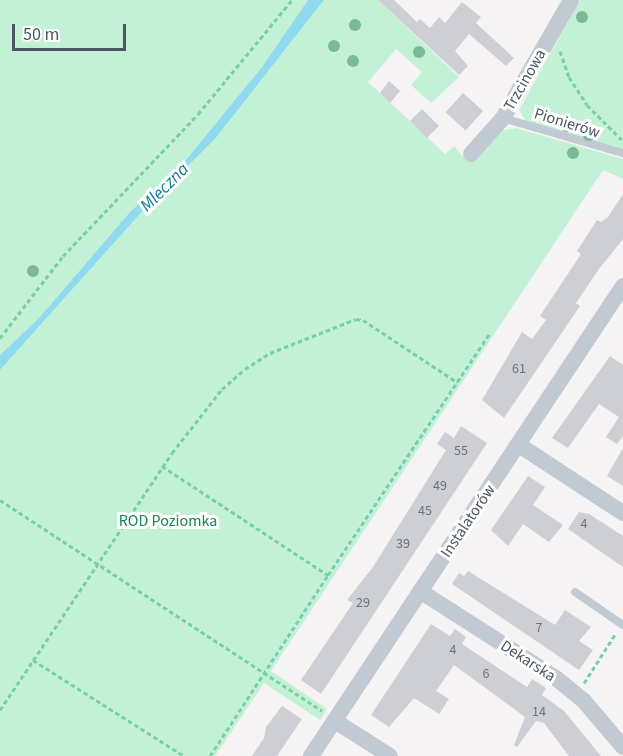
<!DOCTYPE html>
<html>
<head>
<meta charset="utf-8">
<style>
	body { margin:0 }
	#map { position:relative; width:623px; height:756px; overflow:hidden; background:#f5f3f3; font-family:"Source Sans 3",sans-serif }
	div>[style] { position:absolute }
	.green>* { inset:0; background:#c3f1d5 }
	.water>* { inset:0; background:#90daee }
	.building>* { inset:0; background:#cdcfd5; transform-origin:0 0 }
	.path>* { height:3px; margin-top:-1.5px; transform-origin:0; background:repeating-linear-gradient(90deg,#7ad0a6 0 4.5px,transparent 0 7.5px) }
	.service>* { height:8px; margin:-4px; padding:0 4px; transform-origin:4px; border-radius:4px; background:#c1cad2 }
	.minor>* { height:16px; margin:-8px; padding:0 8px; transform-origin:8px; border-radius:8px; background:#c1cad2 }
	.trees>* { width:12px; height:12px; margin:-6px; border-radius:50%; background:#7bb799 }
	span { translate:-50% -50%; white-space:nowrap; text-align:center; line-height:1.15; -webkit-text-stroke:6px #fff; paint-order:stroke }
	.number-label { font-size:14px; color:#6b747e }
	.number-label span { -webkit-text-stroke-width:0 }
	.street-label { font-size:16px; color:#4a5661 }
	.park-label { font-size:16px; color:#17864f }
	.water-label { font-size:18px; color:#0c7c9b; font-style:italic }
	.scale { position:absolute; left:12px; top:24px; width:114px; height:27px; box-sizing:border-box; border:3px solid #4a5661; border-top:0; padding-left:8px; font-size:18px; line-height:21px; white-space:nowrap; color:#4a5661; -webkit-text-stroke:4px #fff; paint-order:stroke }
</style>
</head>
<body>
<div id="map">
	<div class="green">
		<div style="clip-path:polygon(0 0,308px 0,262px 67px,185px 161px,130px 212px,39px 318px,0 355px)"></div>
		<div style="clip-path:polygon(324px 0,378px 0,459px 77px,431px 103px,411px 85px,422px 72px,396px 49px,368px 82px,445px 154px,454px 146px,465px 159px,471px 159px,504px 130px,516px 128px,623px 159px,623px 179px,603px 170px,271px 671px,327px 709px,320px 720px,264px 683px,215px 756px,0 756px,0 370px,139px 215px,215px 139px)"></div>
		<div style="clip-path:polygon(580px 0,623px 0,623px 150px,527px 123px,519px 110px)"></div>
	</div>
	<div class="water">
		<div style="clip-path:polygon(308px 0,324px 0,215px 139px,139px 215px,0 370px,0 355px,39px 318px,130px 212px,185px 161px,262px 67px)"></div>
	</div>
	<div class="building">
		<div style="clip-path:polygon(378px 0,394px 0,417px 22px,420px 19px,430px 28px,439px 17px,445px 23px,462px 2px,481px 17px,476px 23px,514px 58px,506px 66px,469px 34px,455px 51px,468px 66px,459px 75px)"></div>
		<div style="clip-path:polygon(389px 81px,400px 91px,390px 103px,380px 93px)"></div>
		<div style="left:463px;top:93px;width:27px;height:26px;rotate:42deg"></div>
		<div style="left:422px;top:109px;width:24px;height:17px;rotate:45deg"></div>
		<div style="clip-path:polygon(623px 194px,623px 239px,599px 269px,576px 303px,580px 306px,504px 418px,482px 400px,522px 332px,532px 339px,546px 320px,540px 316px,581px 254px,577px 251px,597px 220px,601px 222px,608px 217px)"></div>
		<div style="clip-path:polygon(610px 356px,623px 365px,623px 436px,617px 444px,606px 437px,619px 417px,599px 404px,568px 448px,552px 438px)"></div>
		<div style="clip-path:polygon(461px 426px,487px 443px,321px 694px,301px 680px,353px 603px,347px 600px,373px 567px,446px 450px,437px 444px,445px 432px,454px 438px)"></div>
		<div style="clip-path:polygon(623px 448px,623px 486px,607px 476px)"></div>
		<div style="clip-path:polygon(528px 476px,545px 487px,533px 505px,563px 525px,549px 542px,523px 524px,508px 546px,491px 530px)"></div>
		<div style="clip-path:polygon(579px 512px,589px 514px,623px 536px,623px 567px,568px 529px)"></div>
		<div style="clip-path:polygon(468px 571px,555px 625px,565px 610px,591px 627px,579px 641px,593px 650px,579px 670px,452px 584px,459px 573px,464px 576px)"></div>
		<div style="clip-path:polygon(431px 624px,450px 636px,455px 629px,466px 637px,462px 644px,527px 687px,532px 679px,546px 688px,542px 695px,564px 711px,601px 756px,569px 756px,544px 723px,536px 721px,517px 747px,514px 745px,525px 717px,454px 665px,436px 691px,449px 699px,439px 714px,414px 698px,389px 727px,371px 715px)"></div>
		<div style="clip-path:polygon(282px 706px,302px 719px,277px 756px,252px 756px,264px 738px,266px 727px)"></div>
	</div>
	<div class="path">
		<div style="left:560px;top:51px;width:28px;rotate:71deg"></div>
		<div style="left:569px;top:77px;width:33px;rotate:57deg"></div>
		<div style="left:587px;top:105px;width:49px;rotate:45deg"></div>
		<div style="left:0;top:338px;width:103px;rotate:-52.5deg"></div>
		<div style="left:63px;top:256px;width:196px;rotate:-46.4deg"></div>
		<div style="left:198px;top:114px;width:148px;rotate:-50.5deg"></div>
		<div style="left:162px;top:466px;width:199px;rotate:33.3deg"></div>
		<div style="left:328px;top:575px;width:291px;rotate:-56.2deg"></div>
		<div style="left:0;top:500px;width:385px;rotate:33.2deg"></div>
		<div style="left:33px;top:660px;width:179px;rotate:32.4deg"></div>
		<div style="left:584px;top:683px;width:59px;rotate:-57.4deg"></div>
		<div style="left:0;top:710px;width:309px;rotate:-56.2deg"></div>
		<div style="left:172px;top:453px;width:81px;rotate:-52deg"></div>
		<div style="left:222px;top:389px;width:30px;rotate:-41deg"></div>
		<div style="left:245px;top:369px;width:30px;rotate:-33deg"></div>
		<div style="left:270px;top:353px;width:92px;rotate:-21.6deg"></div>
		<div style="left:356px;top:319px;width:7px;rotate:8deg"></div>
		<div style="left:363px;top:320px;width:113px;rotate:33.4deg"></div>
		<div style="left:210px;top:756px;width:216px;rotate:-56.9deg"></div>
	</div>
	<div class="service">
		<div style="left:503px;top:118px;width:125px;rotate:16.3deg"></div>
		<div style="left:575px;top:592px;width:58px;rotate:34.5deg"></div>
	</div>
	<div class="minor">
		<div style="left:471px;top:154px;width:48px;rotate:-48.4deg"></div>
		<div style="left:503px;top:118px;width:136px;rotate:-60deg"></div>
		<div style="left:519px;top:445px;width:124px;rotate:33.2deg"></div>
		<div style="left:420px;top:591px;width:163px;rotate:32.7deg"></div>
		<div style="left:557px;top:679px;width:35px;rotate:39deg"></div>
		<div style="left:584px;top:701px;width:60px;rotate:49.7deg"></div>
		<div style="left:335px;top:721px;width:65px;rotate:32.5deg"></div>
		<div style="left:311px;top:756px;width:564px;rotate:-56.42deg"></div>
	</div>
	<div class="trees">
		<div style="left:582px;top:17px"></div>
		<div style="left:355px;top:25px"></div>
		<div style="left:334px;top:46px"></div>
		<div style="left:419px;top:52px"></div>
		<div style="left:353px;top:61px"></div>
		<div style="left:567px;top:126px"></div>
		<div style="left:589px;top:135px"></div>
		<div style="left:573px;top:153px"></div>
		<div style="left:33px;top:271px"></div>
	</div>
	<div class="number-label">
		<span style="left:519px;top:369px">61</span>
		<span style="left:461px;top:451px">55</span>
		<span style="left:440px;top:486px">49</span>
		<span style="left:425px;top:511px">45</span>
		<span style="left:584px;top:524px">4</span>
		<span style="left:403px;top:544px">39</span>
		<span style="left:363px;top:603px">29</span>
		<span style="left:539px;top:628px">7</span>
		<span style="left:453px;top:650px">4</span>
		<span style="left:486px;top:674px">6</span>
		<span style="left:539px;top:712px">14</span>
	</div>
	<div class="street-label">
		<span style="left:525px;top:80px;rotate:-60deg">Trzcinowa</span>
		<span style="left:567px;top:123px;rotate:17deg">Pionierów</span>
		<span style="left:468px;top:521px;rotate:-56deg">Instalatorów</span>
		<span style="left:528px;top:661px;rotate:33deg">Dekarska</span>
	</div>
	<div class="park-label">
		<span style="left:168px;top:521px">ROD Poziomka</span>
	</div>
	<div class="water-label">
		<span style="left:165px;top:188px;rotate:-45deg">Mleczna</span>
	</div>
	<div class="scale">50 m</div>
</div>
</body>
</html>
